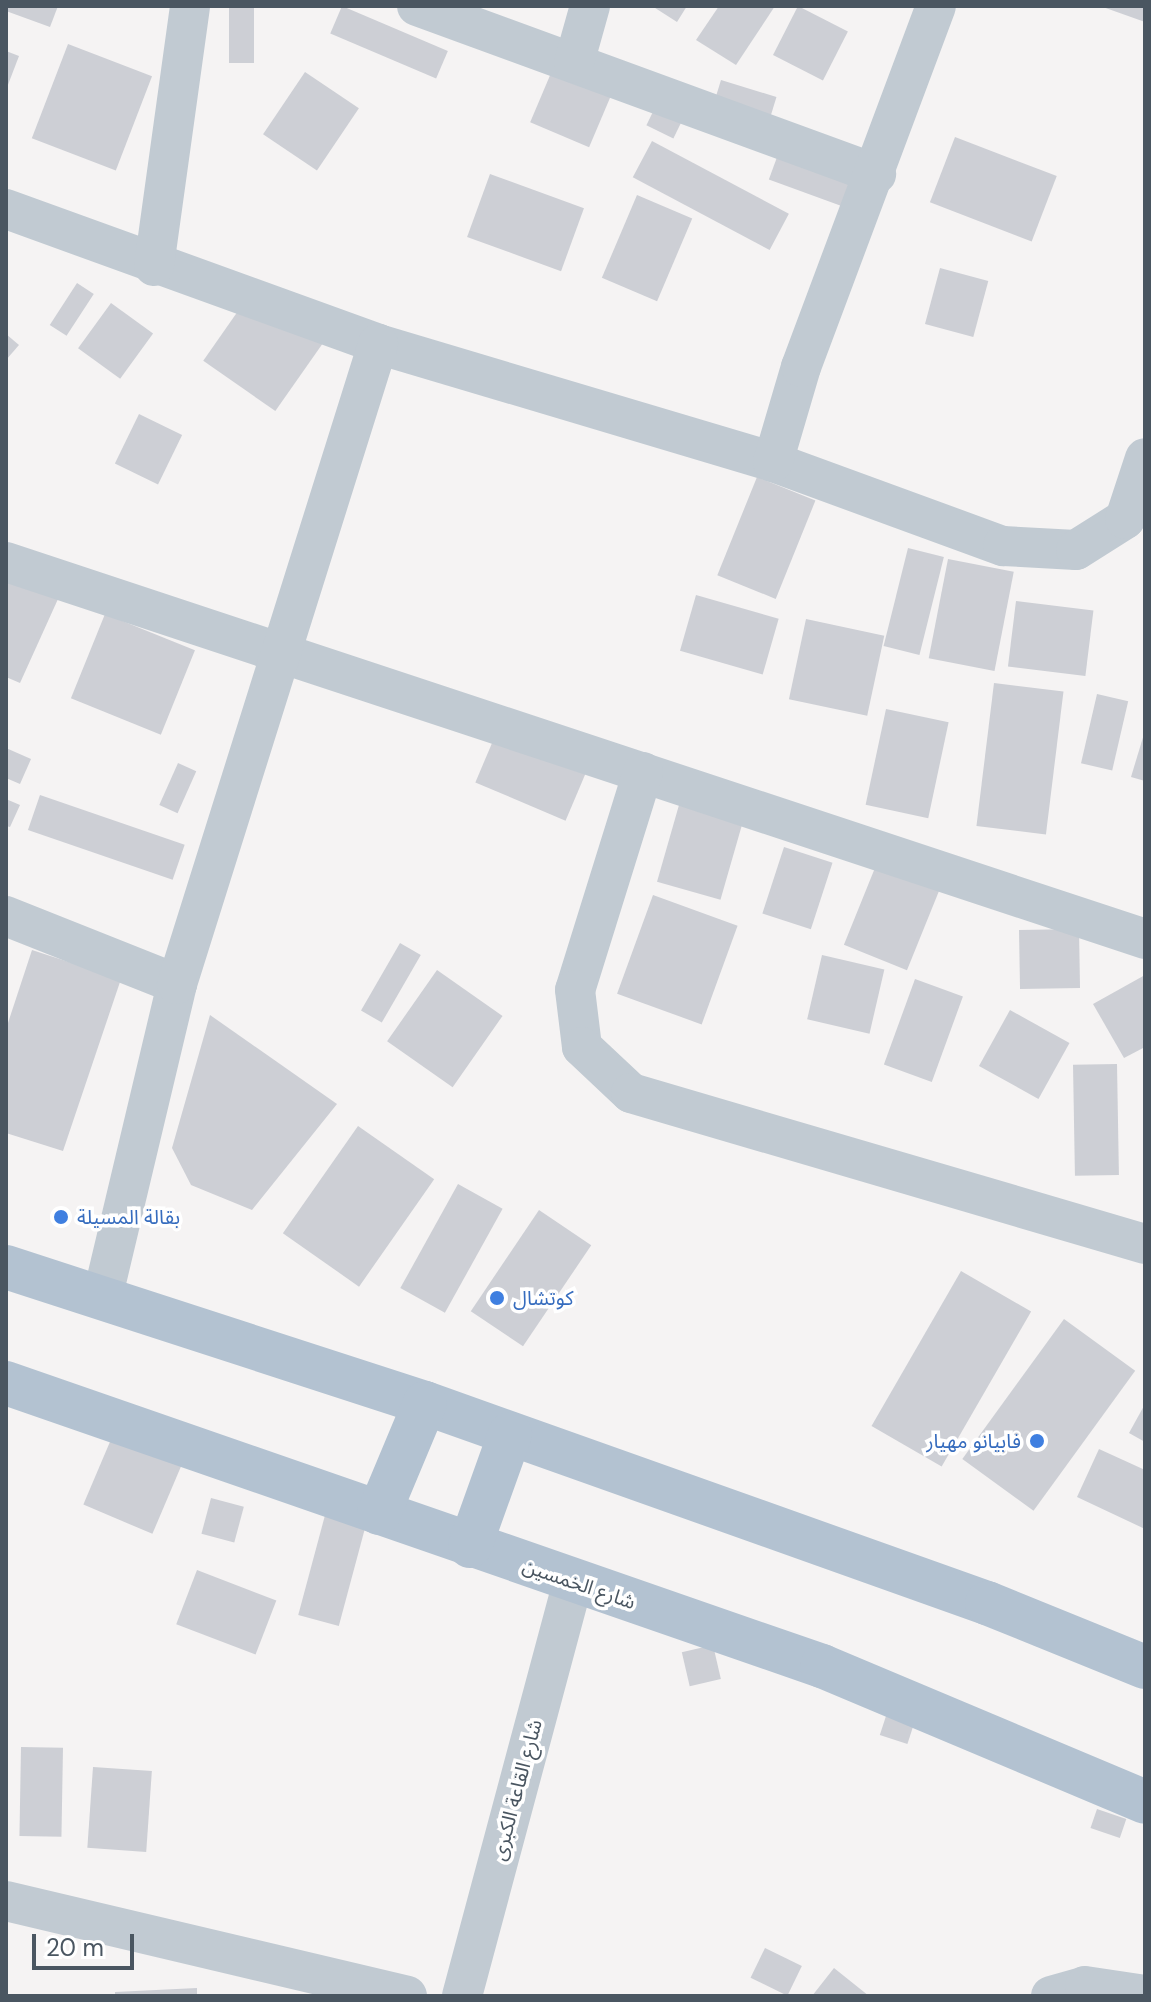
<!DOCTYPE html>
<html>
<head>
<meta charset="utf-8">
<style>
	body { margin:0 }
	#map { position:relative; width:1151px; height:2002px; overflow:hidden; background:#f5f3f3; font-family:"DM Sans","Noto Sans Arabic",sans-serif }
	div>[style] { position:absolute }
	.building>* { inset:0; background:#cdcfd5; transform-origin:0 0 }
	.minor>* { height:40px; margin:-20px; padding:0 20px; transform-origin:20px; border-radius:20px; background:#c1cad2 }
	.primary>* { height:44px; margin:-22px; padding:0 22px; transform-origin:22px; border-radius:22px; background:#b3c2d1 }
	.dots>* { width:22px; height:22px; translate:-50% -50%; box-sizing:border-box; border:4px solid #fff; border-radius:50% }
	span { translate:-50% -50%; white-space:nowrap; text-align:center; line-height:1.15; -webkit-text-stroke:7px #fff; paint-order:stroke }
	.shop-label { font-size:20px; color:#366cbe }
	.left { translate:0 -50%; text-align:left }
	.right { translate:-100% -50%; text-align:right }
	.street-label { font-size:20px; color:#4a5661 }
	.frame { position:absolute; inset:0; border:8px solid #4a5661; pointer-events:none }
	.scale { position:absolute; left:32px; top:1934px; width:102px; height:36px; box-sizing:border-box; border:4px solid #4a5661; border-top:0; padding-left:10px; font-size:24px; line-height:28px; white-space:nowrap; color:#4a5661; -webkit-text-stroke:6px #fff; paint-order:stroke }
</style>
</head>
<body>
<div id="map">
	<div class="building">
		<div style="clip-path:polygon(6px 6px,58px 6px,50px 27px,6px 11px)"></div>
		<div style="left:229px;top:6px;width:25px;height:57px"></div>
		<div style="left:342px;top:6px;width:115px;height:30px;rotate:23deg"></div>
		<div style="clip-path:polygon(652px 6px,687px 6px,677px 22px)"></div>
		<div style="clip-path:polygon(719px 6px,775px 6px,736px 65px,696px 40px)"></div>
		<div style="left:798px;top:6px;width:56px;height:55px;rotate:27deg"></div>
		<div style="clip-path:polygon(1100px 6px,1145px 6px,1145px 22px)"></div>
		<div style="left:68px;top:44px;width:90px;height:101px;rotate:21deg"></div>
		<div style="clip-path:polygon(6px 51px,19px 56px,6px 90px)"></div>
		<div style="left:554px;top:66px;width:64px;height:61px;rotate:23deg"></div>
		<div style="left:305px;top:72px;width:65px;height:75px;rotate:34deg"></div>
		<div style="left:721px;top:80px;width:58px;height:44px;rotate:17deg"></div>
		<div style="left:667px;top:83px;width:30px;height:47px;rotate:26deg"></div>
		<div style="left:788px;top:127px;width:78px;height:56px;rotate:20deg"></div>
		<div style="left:955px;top:137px;width:109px;height:70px;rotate:21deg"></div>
		<div style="left:652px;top:141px;width:155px;height:41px;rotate:28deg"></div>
		<div style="left:490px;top:174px;width:100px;height:67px;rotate:20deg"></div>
		<div style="left:637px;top:195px;width:60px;height:90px;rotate:23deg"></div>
		<div style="left:940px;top:268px;width:50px;height:58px;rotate:15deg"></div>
		<div style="left:77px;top:283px;width:20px;height:50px;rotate:33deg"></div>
		<div style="left:252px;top:291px;width:88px;height:85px;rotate:35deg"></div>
		<div style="left:111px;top:303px;width:52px;height:56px;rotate:36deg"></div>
		<div style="clip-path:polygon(6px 334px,19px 345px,6px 360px)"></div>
		<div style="left:139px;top:414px;width:48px;height:55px;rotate:26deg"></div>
		<div style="left:757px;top:477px;width:63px;height:106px;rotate:22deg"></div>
		<div style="left:908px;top:548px;width:37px;height:101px;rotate:14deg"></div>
		<div style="left:948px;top:559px;width:67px;height:101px;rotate:11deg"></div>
		<div style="clip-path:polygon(6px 576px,58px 599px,20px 683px,6px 677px)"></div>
		<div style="left:696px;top:595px;width:86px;height:58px;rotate:16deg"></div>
		<div style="left:1016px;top:601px;width:78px;height:66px;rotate:7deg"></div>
		<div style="left:105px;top:614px;width:97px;height:91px;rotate:22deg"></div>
		<div style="left:806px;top:619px;width:80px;height:82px;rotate:12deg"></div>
		<div style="left:994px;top:683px;width:70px;height:144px;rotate:7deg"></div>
		<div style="left:1097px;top:694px;width:32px;height:71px;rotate:13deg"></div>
		<div style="left:886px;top:709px;width:64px;height:98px;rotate:12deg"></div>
		<div style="left:498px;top:729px;width:98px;height:58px;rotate:23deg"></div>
		<div style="clip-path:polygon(1144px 734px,1145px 734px,1145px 781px,1131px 777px)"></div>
		<div style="clip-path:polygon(6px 748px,31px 759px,20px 784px,6px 778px)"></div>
		<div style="left:178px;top:763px;width:20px;height:46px;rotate:24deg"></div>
		<div style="left:40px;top:795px;width:153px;height:37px;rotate:19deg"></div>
		<div style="left:681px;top:798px;width:66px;height:87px;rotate:16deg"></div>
		<div style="clip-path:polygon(6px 799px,20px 805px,10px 827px,6px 826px)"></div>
		<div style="left:784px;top:847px;width:51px;height:70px;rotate:18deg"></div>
		<div style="left:881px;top:853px;width:68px;height:99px;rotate:22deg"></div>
		<div style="left:653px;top:895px;width:90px;height:105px;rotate:20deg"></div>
		<div style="left:1079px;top:929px;width:59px;height:60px;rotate:89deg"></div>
		<div style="left:400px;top:943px;width:24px;height:78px;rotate:30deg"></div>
		<div style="clip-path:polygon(32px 950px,121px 979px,63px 1151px,6px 1133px,6px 1029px)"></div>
		<div style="left:822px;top:955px;width:64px;height:66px;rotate:13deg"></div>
		<div style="left:437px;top:970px;width:80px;height:87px;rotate:35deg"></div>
		<div style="clip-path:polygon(1145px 975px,1145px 1047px,1124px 1058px,1093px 1004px)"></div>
		<div style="left:915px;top:979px;width:51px;height:91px;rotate:20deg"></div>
		<div style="left:1010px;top:1010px;width:68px;height:64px;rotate:29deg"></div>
		<div style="clip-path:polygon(210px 1015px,337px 1104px,252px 1210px,191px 1185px,172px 1148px)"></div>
		<div style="left:1117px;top:1064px;width:111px;height:44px;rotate:89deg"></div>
		<div style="left:358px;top:1126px;width:93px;height:131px;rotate:35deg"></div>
		<div style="left:458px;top:1184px;width:51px;height:119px;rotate:29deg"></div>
		<div style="left:539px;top:1210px;width:63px;height:122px;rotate:34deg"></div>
		<div style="left:961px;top:1271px;width:81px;height:179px;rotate:30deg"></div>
		<div style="left:1064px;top:1319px;width:88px;height:173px;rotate:36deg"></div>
		<div style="clip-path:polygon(1145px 1404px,1145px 1442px,1129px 1433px)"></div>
		<div style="left:115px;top:1430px;width:75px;height:81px;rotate:23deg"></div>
		<div style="clip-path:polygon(1099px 1449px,1145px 1470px,1145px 1529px,1077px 1497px)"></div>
		<div style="left:211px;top:1498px;width:34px;height:37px;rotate:15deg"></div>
		<div style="left:328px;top:1504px;width:42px;height:115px;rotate:15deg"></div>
		<div style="left:197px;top:1570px;width:85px;height:58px;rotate:21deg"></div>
		<div style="left:713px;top:1645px;width:35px;height:32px;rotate:77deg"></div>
		<div style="left:886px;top:1716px;width:29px;height:20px;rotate:18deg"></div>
		<div style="left:21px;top:1747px;width:42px;height:89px;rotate:1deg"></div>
		<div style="left:93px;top:1767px;width:59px;height:81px;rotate:4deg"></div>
		<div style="left:1097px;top:1809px;width:31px;height:20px;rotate:19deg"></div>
		<div style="left:765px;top:1948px;width:41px;height:33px;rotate:26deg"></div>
		<div style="clip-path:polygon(834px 1968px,869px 1996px,812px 1996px)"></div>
		<div style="clip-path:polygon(197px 1988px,197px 1996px,115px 1996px,115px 1992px)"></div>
	</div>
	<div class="minor">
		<div style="left:417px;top:6px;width:489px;rotate:20.1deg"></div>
		<div style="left:574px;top:63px;width:59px;rotate:-74.3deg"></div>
		<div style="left:6px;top:209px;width:396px;rotate:19.9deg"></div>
		<div style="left:378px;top:344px;width:412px;rotate:16.6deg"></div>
		<div style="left:773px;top:462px;width:245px;rotate:20.1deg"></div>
		<div style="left:1003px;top:546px;width:73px;rotate:3.1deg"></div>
		<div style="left:1076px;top:550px;width:58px;rotate:-32.3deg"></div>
		<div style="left:1125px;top:519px;width:64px;rotate:-71.8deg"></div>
		<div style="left:154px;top:266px;width:262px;rotate:-82.1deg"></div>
		<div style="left:773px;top:462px;width:99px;rotate:-73.6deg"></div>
		<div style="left:801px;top:367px;width:385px;rotate:-69.5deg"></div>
		<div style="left:6px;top:562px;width:1200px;rotate:18.31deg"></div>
		<div style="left:643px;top:772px;width:228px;rotate:107.3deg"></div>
		<div style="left:575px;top:990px;width:57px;rotate:83deg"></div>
		<div style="left:582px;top:1047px;width:67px;rotate:43.2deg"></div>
		<div style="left:631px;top:1093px;width:536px;rotate:16.37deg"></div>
		<div style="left:6px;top:916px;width:184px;rotate:21.7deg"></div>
		<div style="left:102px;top:1299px;width:324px;rotate:-76.6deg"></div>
		<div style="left:177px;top:984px;width:671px;rotate:-72.56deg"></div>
		<div style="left:6px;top:1901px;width:412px;rotate:13.3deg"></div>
		<div style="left:462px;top:1996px;width:428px;rotate:-75deg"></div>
		<div style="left:1051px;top:1996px;width:35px;rotate:-16deg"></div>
		<div style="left:1085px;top:1986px;width:61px;rotate:8.5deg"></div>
	</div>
	<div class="primary">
		<div style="left:6px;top:1267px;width:441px;rotate:18deg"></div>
		<div style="left:425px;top:1403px;width:597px;rotate:19.59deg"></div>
		<div style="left:987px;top:1603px;width:170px;rotate:22.1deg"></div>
		<div style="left:6px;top:1383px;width:864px;rotate:19.13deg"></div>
		<div style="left:822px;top:1666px;width:350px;rotate:22.8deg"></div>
		<div style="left:379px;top:1513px;width:119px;rotate:-67.3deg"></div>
		<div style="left:470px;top:1546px;width:119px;rotate:-70.3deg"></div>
	</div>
	<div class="dots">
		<div style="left:61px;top:1217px;background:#3f7fe0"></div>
		<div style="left:497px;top:1298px;background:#3f7fe0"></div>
		<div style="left:1037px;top:1441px;background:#3f7fe0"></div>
	</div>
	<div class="shop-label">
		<span class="left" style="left:77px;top:1217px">بقالة المسيلة</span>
		<span class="left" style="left:513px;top:1298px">كوتشال</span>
		<span class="right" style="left:1021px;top:1441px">فابيانو مهيار</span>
	</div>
	<div class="street-label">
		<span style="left:579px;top:1584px;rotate:19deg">شارع الخمسين</span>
		<span style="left:517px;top:1790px;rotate:-75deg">شارع القاعة الكبرى</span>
	</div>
	<div class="frame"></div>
	<div class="scale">20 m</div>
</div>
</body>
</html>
